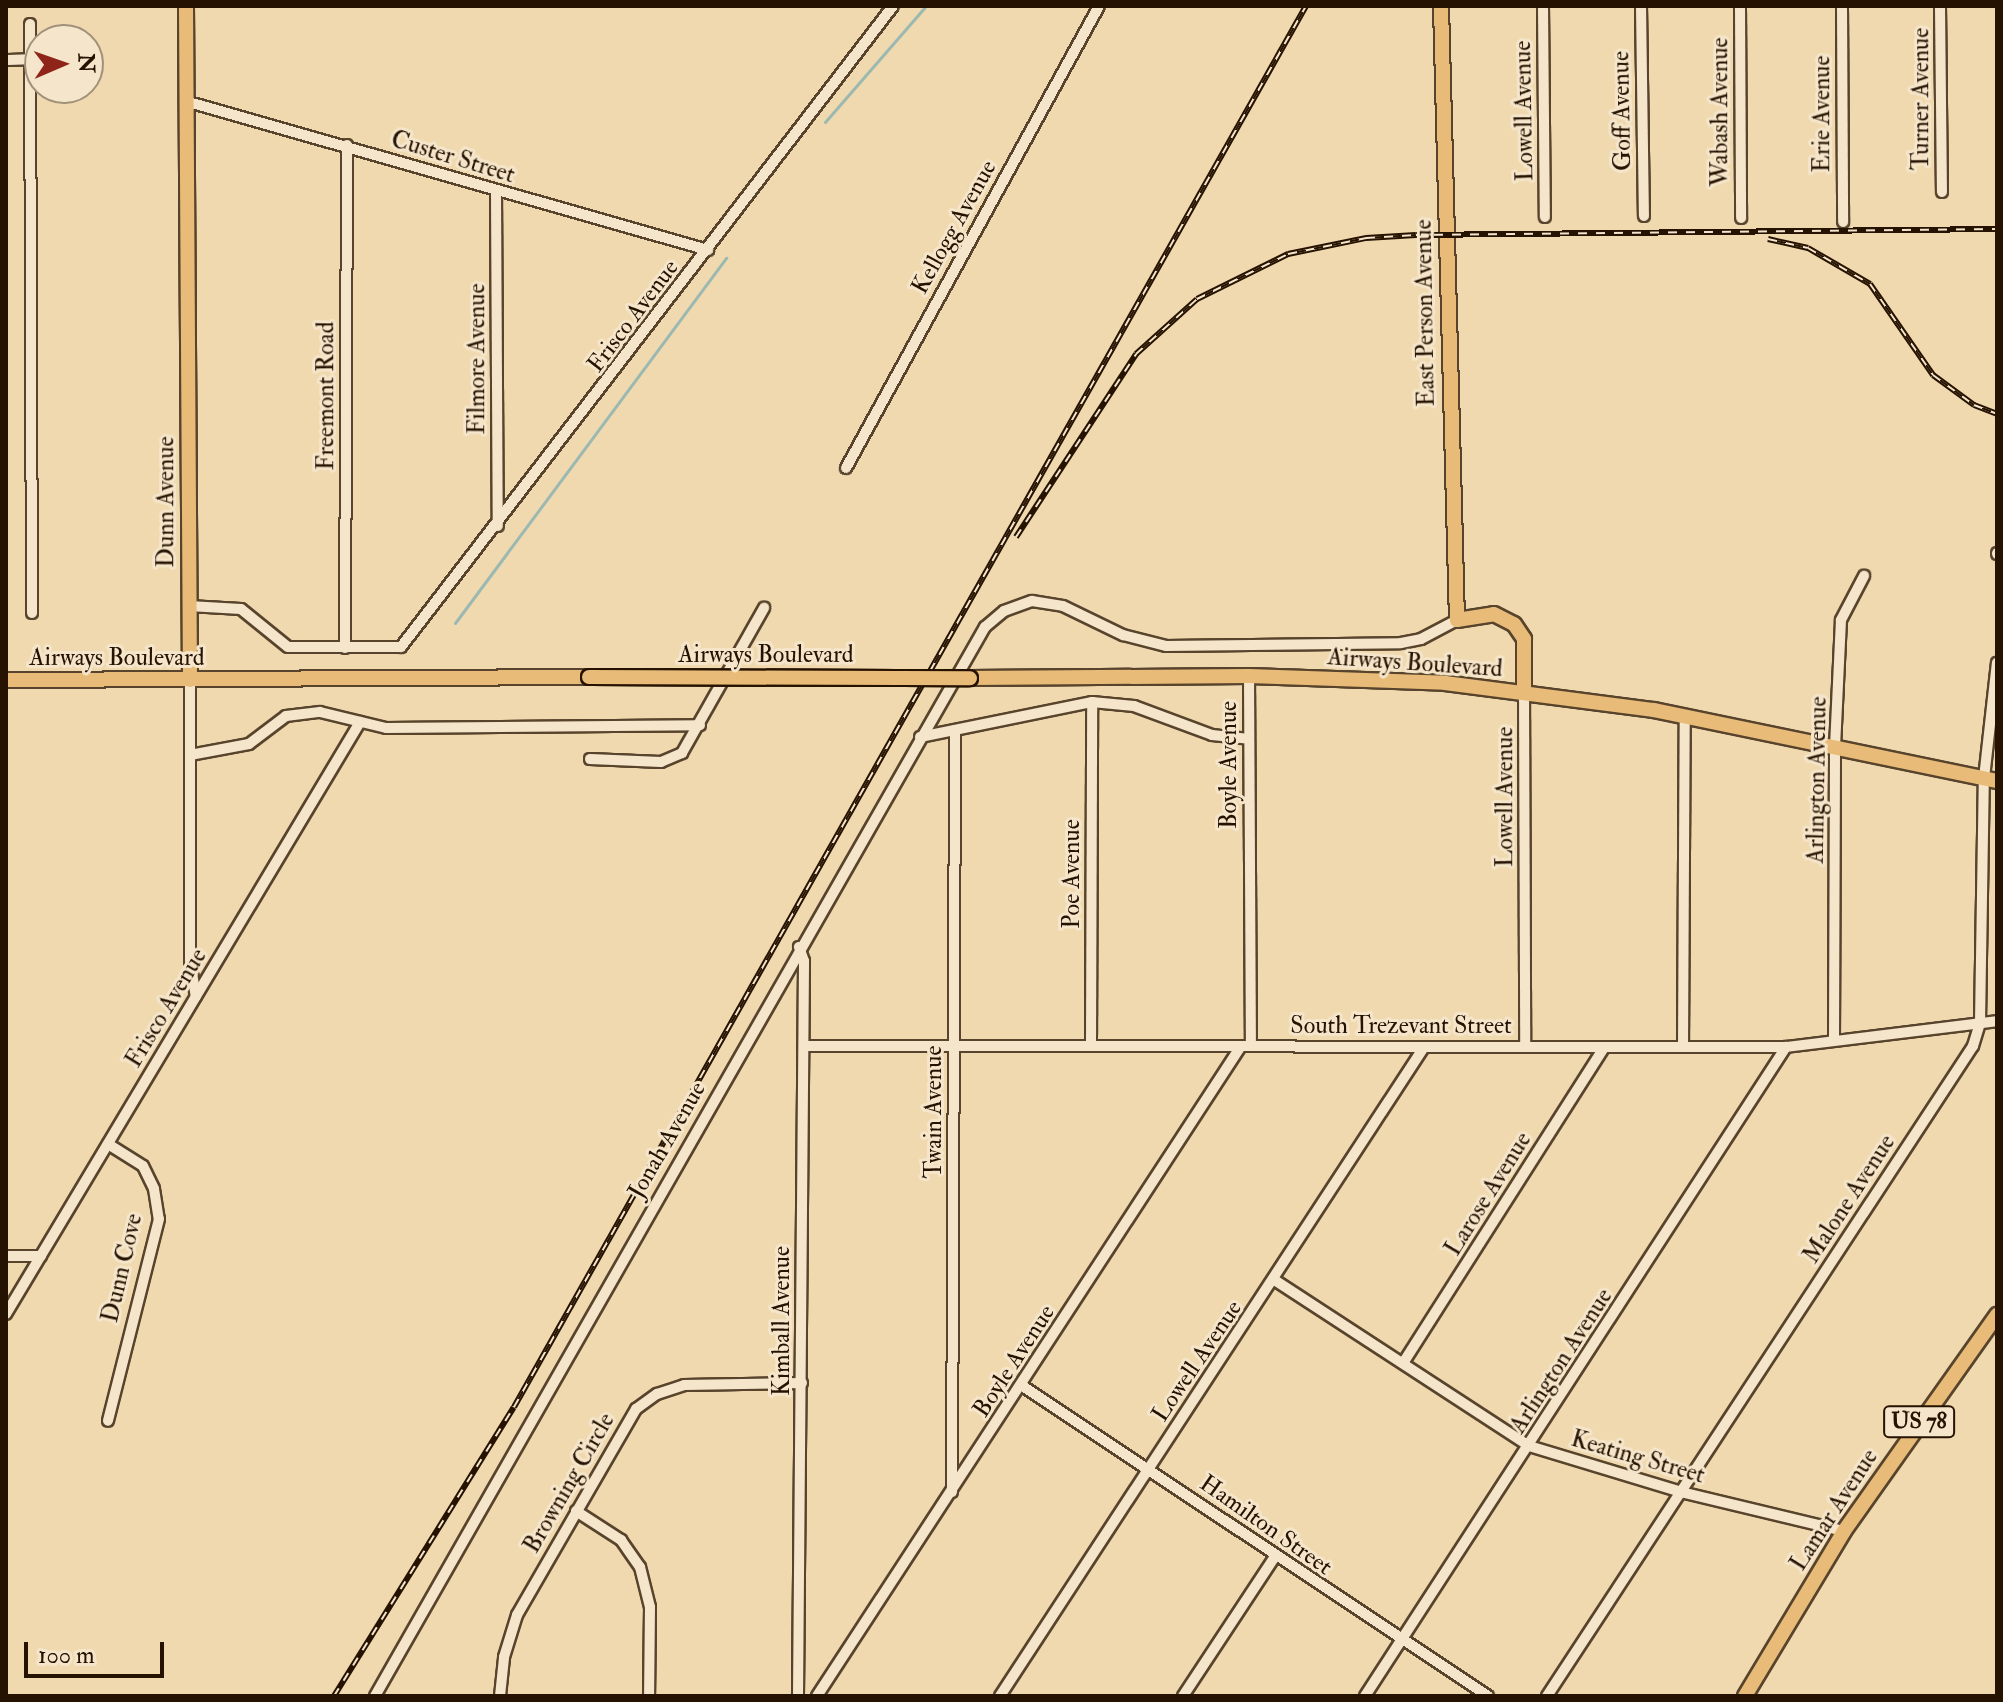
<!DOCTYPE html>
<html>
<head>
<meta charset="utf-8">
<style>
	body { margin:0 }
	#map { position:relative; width:2003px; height:1702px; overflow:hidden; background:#f0d9af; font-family:"IM FELL Double Pica",serif }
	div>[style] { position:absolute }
	.stream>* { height:3px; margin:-1.5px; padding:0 1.5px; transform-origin:1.5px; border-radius:1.5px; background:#9bb9b0 }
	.roads { filter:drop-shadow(2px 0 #58442c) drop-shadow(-2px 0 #58442c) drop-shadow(0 2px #58442c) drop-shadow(0 -2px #58442c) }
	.minor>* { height:10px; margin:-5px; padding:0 5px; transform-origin:5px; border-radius:5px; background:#f5e6cb }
	.major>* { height:14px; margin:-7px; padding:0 7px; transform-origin:7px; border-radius:7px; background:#e8bc78 }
	.rail>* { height:6px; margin-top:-3px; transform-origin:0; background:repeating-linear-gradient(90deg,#f5e6cb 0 9px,#251200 0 18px); box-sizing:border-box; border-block:2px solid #251200 }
	.bridges { filter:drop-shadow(2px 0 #251200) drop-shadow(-2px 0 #251200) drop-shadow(0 2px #251200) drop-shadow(0 -2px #251200) }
	.major-bridge>* { height:14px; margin:-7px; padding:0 7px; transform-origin:7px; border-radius:7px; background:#e8bc78 }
	span { translate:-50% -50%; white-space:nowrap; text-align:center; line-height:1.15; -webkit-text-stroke:6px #f5e6cb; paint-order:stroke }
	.shield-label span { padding:2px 6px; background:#f5e6cb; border:2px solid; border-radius:6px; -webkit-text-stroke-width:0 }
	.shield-label { font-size:22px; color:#251200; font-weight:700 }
	.street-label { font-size:24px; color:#251200 }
	.frame { position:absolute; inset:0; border:8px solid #251200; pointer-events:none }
	.north { position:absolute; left:24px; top:24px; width:80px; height:80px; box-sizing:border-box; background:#f5e6cb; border:2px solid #a2917a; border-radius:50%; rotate:88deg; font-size:22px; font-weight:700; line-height:32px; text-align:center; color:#251200 }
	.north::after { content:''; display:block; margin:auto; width:28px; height:36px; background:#8f2418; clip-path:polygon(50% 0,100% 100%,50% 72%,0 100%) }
	.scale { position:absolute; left:24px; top:1642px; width:140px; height:36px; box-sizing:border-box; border:4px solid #251200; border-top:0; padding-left:10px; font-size:24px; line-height:28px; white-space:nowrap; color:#251200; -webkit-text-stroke:6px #f5e6cb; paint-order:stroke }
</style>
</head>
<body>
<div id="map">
	<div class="stream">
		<div style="left:825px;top:122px;width:154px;rotate:-49deg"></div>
		<div style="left:455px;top:623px;width:455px;rotate:-53.4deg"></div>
	</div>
	<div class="roads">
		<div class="minor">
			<div style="left:1543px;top:6px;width:211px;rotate:89.5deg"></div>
			<div style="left:1641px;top:6px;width:210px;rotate:89.2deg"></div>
			<div style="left:1740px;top:6px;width:212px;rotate:89.7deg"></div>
			<div style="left:1842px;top:6px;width:216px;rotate:89.7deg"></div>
			<div style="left:1940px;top:6px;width:186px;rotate:89.4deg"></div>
			<div style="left:30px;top:24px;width:589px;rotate:89.81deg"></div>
			<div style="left:6px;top:60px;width:25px;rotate:-2deg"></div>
			<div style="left:185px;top:101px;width:544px;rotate:15.9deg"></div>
			<div style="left:496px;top:192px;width:334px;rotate:89.7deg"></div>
			<div style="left:846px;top:468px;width:527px;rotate:-61.29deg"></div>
			<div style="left:1997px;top:553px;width:1px;rotate:90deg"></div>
			<div style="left:189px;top:606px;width:52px;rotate:3.3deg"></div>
			<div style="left:241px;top:609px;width:60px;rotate:39deg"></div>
			<div style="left:288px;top:647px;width:113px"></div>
			<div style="left:401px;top:647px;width:808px;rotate:-52.49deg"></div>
			<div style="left:345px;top:648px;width:503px;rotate:-89.77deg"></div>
			<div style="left:1249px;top:676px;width:370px;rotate:89.7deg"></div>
			<div style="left:190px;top:680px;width:280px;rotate:90deg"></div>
			<div style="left:190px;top:960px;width:37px;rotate:81deg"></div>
			<div style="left:1524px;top:692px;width:354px;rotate:89.8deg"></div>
			<div style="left:920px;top:737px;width:176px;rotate:-11.5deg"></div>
			<div style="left:1092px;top:702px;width:42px;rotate:5.4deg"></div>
			<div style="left:1134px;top:706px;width:83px;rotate:20.4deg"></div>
			<div style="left:1212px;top:735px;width:37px;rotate:6deg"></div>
			<div style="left:190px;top:755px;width:60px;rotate:-10.6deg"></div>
			<div style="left:249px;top:744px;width:46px;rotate:-37.1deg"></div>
			<div style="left:286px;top:716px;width:34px;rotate:-7deg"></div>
			<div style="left:320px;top:712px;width:68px;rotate:13.6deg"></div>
			<div style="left:386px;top:728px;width:314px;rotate:-0.5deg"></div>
			<div style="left:590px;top:759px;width:71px;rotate:2.4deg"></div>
			<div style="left:661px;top:762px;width:23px;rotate:-23deg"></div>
			<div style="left:682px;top:753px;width:167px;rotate:-60.5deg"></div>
			<div style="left:1834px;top:1040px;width:293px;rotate:-89.8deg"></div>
			<div style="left:1835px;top:747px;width:127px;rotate:-87.3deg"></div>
			<div style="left:1841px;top:620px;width:50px;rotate:-62.4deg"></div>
			<div style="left:1091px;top:1045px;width:343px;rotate:-89.8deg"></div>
			<div style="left:804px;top:1046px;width:982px;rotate:0.06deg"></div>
			<div style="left:1786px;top:1047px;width:213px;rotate:-7deg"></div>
			<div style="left:1683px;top:1046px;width:330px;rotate:-89.7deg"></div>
			<div style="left:108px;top:1144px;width:41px;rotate:32.2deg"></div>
			<div style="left:143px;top:1166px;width:25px;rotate:64deg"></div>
			<div style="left:154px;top:1189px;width:30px;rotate:81deg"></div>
			<div style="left:159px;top:1219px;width:208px;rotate:104.2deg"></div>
			<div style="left:6px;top:1256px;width:35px"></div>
			<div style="left:1276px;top:1281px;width:302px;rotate:33.1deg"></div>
			<div style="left:1529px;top:1446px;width:159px;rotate:16.8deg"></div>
			<div style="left:1681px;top:1492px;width:168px;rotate:13.5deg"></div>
			<div style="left:6px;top:1314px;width:690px;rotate:-59.12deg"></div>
			<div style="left:1405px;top:1360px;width:370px;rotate:-57.5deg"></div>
			<div style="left:1021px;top:1385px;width:561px;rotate:33.66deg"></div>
			<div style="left:952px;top:1492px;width:762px;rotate:-89.77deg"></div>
			<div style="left:576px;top:1511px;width:54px;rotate:32.8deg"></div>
			<div style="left:621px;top:1540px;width:33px;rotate:55deg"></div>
			<div style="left:640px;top:1567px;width:41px;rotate:76deg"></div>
			<div style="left:650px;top:1607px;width:89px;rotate:90.6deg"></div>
			<div style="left:375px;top:1696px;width:1231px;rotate:-60.29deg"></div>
			<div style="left:985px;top:627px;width:25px;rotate:-40deg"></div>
			<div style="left:1004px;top:611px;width:30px;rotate:-20deg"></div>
			<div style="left:1032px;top:601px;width:31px;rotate:9deg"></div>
			<div style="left:1063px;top:606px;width:67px;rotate:25.8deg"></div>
			<div style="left:1123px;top:635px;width:44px;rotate:14.3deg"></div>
			<div style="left:1166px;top:646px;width:235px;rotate:-0.7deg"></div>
			<div style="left:1401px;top:643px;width:20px;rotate:-11deg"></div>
			<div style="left:1421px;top:639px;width:41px;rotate:-27.8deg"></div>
			<div style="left:500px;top:1696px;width:39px;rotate:-84deg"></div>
			<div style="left:504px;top:1657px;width:44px;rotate:-72.8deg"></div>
			<div style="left:517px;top:1615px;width:238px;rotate:-60deg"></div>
			<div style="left:636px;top:1409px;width:26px;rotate:-36deg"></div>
			<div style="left:657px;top:1394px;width:28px;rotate:-18deg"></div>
			<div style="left:684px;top:1385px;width:118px;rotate:-1deg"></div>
			<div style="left:798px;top:1696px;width:735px;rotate:-89.53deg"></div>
			<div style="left:804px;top:961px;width:15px;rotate:-110deg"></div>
			<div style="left:817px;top:1696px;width:776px;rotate:-56.88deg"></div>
			<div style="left:1000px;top:1696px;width:775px;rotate:-56.84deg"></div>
			<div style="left:1183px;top:1696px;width:165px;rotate:-56.6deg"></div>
			<div style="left:1365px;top:1696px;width:774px;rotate:-57.03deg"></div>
			<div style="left:1547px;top:1696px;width:777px;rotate:-56.76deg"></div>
			<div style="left:1973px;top:1046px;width:24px;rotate:-73deg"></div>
			<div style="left:1980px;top:1023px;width:245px;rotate:-89.1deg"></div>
			<div style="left:1984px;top:778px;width:116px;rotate:-83.6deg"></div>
		</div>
		<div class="major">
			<div style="left:186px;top:6px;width:674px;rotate:89.66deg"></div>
			<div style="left:1441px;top:6px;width:614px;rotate:88.51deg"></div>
			<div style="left:1457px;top:620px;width:37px;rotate:-9deg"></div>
			<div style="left:1494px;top:614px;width:22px;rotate:27deg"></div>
			<div style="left:1514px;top:624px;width:18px;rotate:56deg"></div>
			<div style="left:1524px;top:639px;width:53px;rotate:90deg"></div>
			<div style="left:970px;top:678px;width:279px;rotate:-0.4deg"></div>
			<div style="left:1249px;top:676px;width:196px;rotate:2deg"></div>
			<div style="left:1445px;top:683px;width:211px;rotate:7.4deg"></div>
			<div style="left:1654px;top:710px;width:350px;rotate:11.7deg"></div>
			<div style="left:6px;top:680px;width:583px;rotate:-0.29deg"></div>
			<div style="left:1745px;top:1696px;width:192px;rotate:-59deg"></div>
			<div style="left:1844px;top:1531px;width:265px;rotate:-54.7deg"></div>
		</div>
	</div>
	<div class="rail">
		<div style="left:1768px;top:239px;width:41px;rotate:12.7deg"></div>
		<div style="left:1808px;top:248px;width:72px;rotate:30.1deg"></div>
		<div style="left:1870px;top:284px;width:111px;rotate:55.3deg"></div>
		<div style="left:1933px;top:375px;width:51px;rotate:36.2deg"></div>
		<div style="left:1974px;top:405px;width:25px;rotate:21deg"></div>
		<div style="left:1016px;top:537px;width:219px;rotate:-56.7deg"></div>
		<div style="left:1136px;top:354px;width:82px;rotate:-42deg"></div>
		<div style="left:1197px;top:299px;width:102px;rotate:-26.3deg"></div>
		<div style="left:1288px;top:254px;width:80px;rotate:-11.6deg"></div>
		<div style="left:1366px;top:238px;width:50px;rotate:-3.4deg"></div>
		<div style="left:1416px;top:235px;width:581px;rotate:-0.59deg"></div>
		<div style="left:334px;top:1696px;width:340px;rotate:-58.1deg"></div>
		<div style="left:514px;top:1407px;width:1609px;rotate:-60.52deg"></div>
	</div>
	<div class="bridges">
		<div class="major-bridge">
			<div style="left:589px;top:677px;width:381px;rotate:0.2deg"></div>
		</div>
	</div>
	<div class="shield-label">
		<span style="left:1919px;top:1422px">US 78</span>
	</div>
	<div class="street-label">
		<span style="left:1921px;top:99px;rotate:-90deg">Turner Avenue</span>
		<span style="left:1524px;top:111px;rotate:-91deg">Lowell Avenue</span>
		<span style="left:1622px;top:111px;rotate:-91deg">Goff Avenue</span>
		<span style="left:1720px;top:112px;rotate:-90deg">Wabash Avenue</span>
		<span style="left:1822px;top:114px;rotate:-90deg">Erie Avenue</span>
		<span style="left:453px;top:157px;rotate:17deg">Custer Street</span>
		<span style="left:954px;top:227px;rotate:-61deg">Kellogg Avenue</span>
		<span style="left:1425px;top:313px;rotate:-91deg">East Person Avenue</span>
		<span style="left:633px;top:316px;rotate:-53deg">Frisco Avenue</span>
		<span style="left:477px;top:359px;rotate:-90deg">Filmore Avenue</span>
		<span style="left:326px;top:396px;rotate:-90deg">Freemont Road</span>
		<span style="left:166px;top:502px;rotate:-90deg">Dunn Avenue</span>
		<span style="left:766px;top:655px">Airways Boulevard</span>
		<span style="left:117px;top:658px">Airways Boulevard</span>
		<span style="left:1415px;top:663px;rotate:4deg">Airways Boulevard</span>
		<span style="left:1229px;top:765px;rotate:-90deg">Boyle Avenue</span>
		<span style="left:1817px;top:780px;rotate:-89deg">Arlington Avenue</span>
		<span style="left:1505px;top:797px;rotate:-90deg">Lowell Avenue</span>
		<span style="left:1072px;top:874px;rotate:-90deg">Poe Avenue</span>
		<span style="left:166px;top:1008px;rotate:-59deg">Frisco Avenue</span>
		<span style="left:1401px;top:1026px">South Trezevant Street</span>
		<span style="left:934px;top:1112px;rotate:-90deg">Twain Avenue</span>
		<span style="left:667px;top:1140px;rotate:-60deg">Jonah Avenue</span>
		<span style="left:1488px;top:1194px;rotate:-58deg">Larose Avenue</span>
		<span style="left:1849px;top:1199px;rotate:-57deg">Malone Avenue</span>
		<span style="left:122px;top:1268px;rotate:-77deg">Dunn Cove</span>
		<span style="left:782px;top:1321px;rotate:-90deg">Kimball Avenue</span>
		<span style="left:1014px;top:1361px;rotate:-57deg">Boyle Avenue</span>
		<span style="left:1197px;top:1361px;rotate:-56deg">Lowell Avenue</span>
		<span style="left:1561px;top:1361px;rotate:-57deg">Arlington Avenue</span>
		<span style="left:1638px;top:1457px;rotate:16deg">Keating Street</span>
		<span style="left:569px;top:1483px;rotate:-60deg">Browning Circle</span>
		<span style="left:1834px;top:1510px;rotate:-57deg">Lamar Avenue</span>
		<span style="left:1266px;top:1525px;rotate:35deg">Hamilton Street</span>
	</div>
	<div class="frame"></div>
	<div class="north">N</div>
	<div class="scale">100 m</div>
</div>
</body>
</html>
